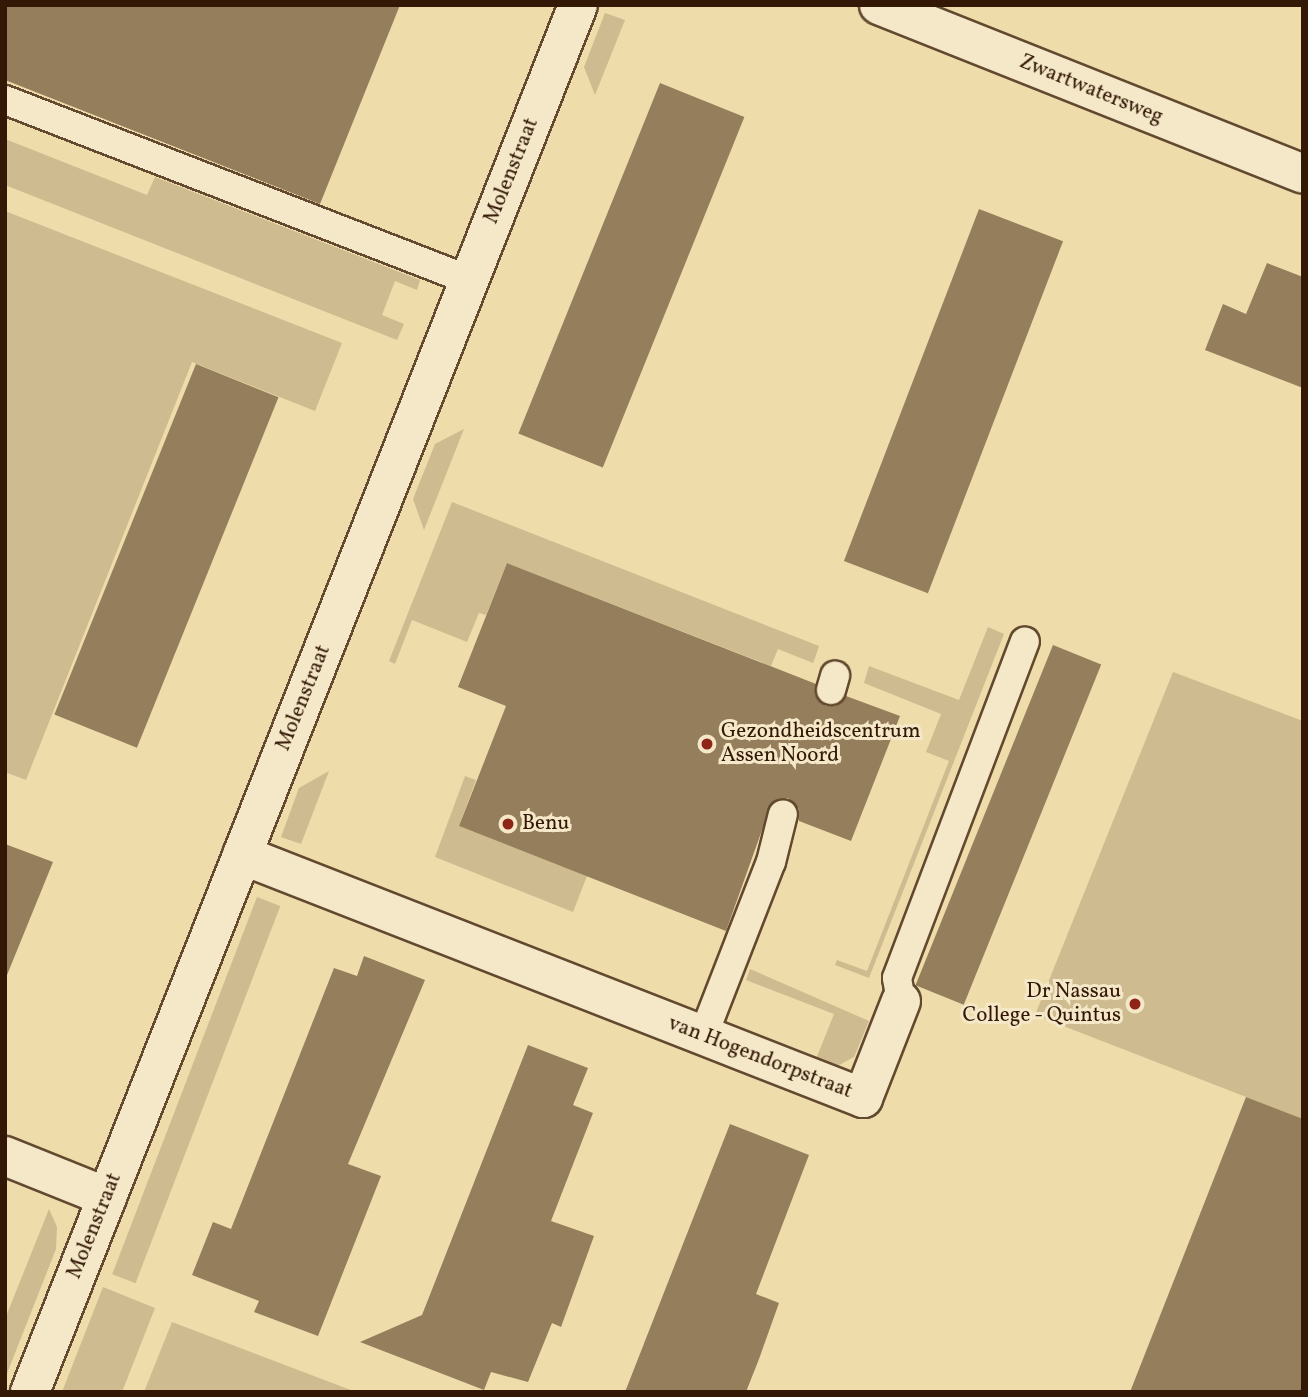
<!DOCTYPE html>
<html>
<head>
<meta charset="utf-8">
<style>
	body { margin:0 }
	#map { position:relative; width:1308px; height:1397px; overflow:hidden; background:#eedcab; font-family:Vollkorn,serif }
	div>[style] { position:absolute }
	.green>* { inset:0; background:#cebb8f; transform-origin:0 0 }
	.building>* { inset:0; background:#947e5c; transform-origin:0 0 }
	.roads { filter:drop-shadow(2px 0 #62492f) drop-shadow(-2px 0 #62492f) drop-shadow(0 2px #62492f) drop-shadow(0 -2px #62492f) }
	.lane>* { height:28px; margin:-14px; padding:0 14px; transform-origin:14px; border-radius:14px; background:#f4e8c8 }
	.street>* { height:38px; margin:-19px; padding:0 19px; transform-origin:19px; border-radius:19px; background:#f4e8c8 }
	.secondary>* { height:38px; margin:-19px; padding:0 19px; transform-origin:19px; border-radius:19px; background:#f4e8c8 }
	.dots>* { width:19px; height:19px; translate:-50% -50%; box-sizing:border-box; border:4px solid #f4e8c8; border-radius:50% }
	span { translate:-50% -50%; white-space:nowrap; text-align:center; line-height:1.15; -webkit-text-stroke:6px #f4e8c8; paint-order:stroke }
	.street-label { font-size:21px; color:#331806 }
	.poi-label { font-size:21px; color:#331806 }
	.left { translate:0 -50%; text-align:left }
	.right { translate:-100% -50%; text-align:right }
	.frame { position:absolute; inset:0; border:7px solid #331806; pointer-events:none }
</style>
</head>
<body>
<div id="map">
	<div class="green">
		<div style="clip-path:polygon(605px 13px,625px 20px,595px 95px,584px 67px)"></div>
		<div style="clip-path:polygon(5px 139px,147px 195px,155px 177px,420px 280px,417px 290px,395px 281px,382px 315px,404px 324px,397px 340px,5px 185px)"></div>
		<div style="clip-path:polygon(5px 211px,342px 343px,315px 411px,192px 362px,26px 780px,5px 772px)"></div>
		<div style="clip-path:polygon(464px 429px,424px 530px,413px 499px,435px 444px)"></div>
		<div style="clip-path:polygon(452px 502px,819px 646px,815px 658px,813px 663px,778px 649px,771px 666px,507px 563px,486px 615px,479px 613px,467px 642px,412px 620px,395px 664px,389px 661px)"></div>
		<div style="clip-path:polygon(988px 627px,1004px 634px,869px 978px,835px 965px,837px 960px,867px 971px,949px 761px,926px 752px,941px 714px,864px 683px,869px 666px,959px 700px)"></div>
		<div style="clip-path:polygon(1173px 672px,1303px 721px,1303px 1119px,1035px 1015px)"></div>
		<div style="clip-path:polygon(329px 771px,301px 844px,281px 837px,299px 788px)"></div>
		<div style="clip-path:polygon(465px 776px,476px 780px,459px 826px,587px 876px,573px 912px,435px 857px)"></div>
		<div style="left:257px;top:897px;width:25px;height:404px;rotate:21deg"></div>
		<div style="clip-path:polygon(750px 969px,869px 1021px,854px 1057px,839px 1065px,816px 1059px,834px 1014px,746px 980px)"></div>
		<div style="clip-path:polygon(49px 1209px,57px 1227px,56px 1249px,6px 1376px,5px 1319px)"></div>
		<div style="clip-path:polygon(103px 1287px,155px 1308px,122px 1392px,62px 1392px)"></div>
		<div style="clip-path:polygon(172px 1322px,356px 1392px,144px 1392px)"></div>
	</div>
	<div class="building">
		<div style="clip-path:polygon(5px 5px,400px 5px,320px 204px,5px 80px)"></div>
		<div style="left:660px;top:83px;width:91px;height:378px;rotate:22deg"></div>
		<div style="left:979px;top:209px;width:90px;height:377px;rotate:21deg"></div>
		<div style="clip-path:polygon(1267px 263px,1303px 277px,1303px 388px,1205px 350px,1223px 304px,1246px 314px)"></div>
		<div style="left:196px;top:364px;width:89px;height:378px;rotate:22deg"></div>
		<div style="clip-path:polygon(507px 563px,816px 684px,815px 695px,826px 706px,836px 706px,846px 696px,900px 716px,851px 841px,799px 821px,799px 809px,788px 798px,772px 802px,726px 931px,459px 826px,506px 706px,458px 687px)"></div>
		<div style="left:1053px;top:645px;width:52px;height:367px;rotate:22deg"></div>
		<div style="clip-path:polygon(5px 844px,53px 862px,7px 975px,5px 975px)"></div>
		<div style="clip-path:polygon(364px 956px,425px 980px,348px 1164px,381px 1176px,318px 1336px,254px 1312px,259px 1301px,192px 1275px,213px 1222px,231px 1229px,334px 968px,357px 976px)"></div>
		<div style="clip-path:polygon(528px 1045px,588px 1068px,573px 1105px,593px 1113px,551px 1221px,594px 1236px,561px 1327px,552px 1323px,528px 1382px,491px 1372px,484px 1390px,360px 1342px,422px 1315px)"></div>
		<div style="clip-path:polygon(1246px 1097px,1303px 1119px,1303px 1392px,1130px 1392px)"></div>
		<div style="clip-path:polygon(730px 1124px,809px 1155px,756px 1294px,779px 1303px,759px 1359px,746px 1392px,625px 1392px)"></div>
	</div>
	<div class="roads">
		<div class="lane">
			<div style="left:5px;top:100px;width:498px;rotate:21.2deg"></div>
			<div style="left:831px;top:690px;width:15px;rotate:-74deg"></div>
			<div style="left:901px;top:1001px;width:23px;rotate:-100deg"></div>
			<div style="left:897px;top:978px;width:360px;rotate:-69.2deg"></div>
			<div style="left:703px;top:1036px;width:187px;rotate:-68.7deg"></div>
			<div style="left:771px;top:862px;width:49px;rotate:-76deg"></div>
		</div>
		<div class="street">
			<div style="left:879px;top:5px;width:456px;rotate:21.7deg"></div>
			<div style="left:242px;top:855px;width:667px;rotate:21.37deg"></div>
			<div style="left:863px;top:1098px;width:104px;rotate:-68.6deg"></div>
			<div style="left:5px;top:1156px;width:110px;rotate:21.9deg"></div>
		</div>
		<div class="secondary">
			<div style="left:30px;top:1392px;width:1491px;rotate:-68.44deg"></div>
		</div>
	</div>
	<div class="dots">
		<div style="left:707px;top:744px;background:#8f2418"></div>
		<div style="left:508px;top:824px;background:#8f2418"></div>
		<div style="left:1135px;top:1004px;background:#8f2418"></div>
	</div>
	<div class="street-label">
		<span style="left:1091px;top:90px;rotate:22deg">Zwartwatersweg</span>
		<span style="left:512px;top:171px;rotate:-68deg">Molenstraat</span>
		<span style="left:304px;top:698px;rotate:-68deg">Molenstraat</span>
		<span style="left:760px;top:1058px;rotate:21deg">van Hogendorpstraat</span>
		<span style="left:95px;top:1226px;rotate:-68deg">Molenstraat</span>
	</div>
	<div class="poi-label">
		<span class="left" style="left:721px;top:744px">Gezondheidscentrum<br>Assen Noord</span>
		<span class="left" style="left:522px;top:824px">Benu</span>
		<span class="right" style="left:1121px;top:1004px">Dr Nassau<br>College - Quintus</span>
	</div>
	<div class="frame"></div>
</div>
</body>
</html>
